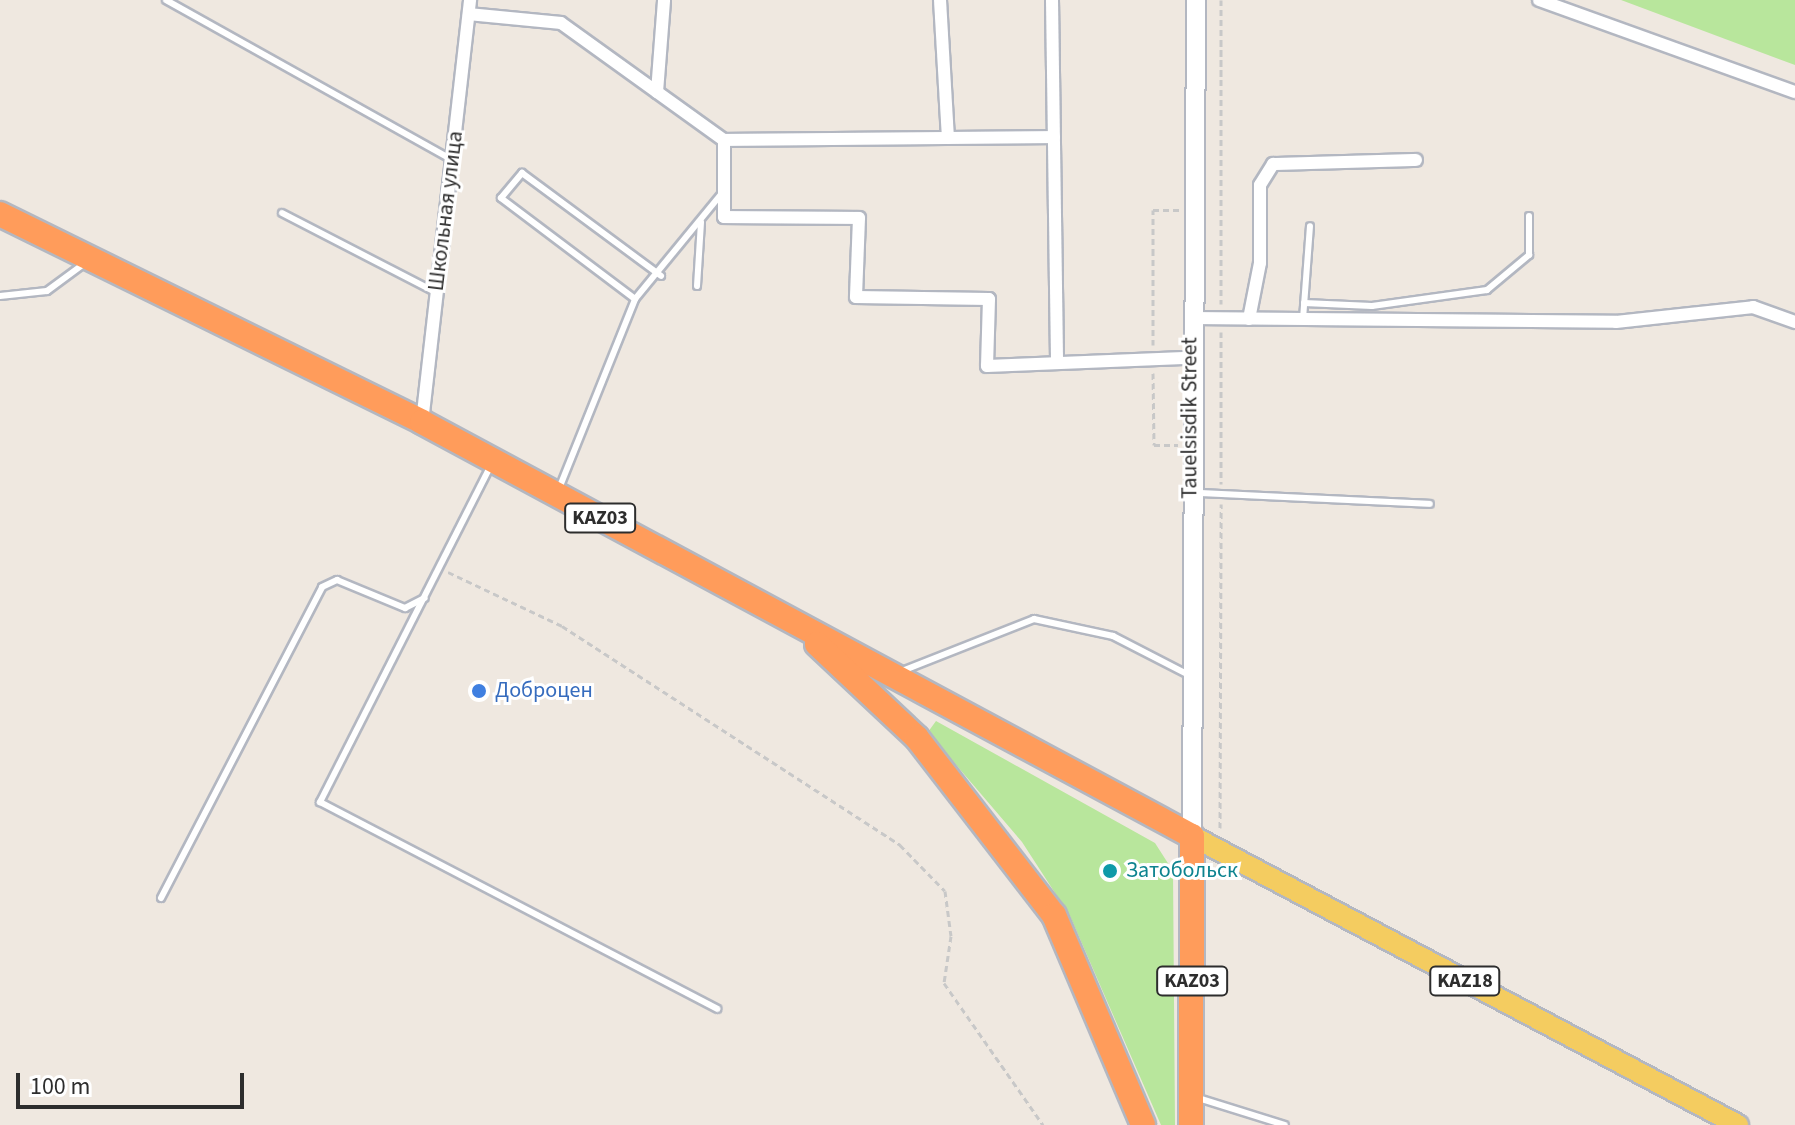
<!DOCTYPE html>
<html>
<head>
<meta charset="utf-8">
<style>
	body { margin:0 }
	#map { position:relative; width:1795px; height:1125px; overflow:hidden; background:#efe8e0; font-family:"Source Sans 3",sans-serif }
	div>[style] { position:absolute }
	.green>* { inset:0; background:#b8e69c }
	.path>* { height:3px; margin-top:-1.5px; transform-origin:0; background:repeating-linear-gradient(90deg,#c8c8c8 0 6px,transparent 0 10px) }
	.roads { filter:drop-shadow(2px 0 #b3b7c1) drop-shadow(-2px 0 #b3b7c1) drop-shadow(0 2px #b3b7c1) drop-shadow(0 -2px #b3b7c1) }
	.lane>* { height:6px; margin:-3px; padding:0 3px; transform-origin:3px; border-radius:3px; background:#fff }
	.street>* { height:12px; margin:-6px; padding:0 6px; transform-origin:6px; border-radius:6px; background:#fff }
	.secondary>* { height:18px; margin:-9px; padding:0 9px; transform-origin:9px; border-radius:9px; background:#fff }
	.primary>* { height:20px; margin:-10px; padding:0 10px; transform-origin:10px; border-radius:10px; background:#f4cc60 }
	.highway>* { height:24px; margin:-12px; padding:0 12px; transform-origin:12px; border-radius:12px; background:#ff9c5b }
	.dots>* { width:22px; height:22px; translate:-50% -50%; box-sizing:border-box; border:4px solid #fff; border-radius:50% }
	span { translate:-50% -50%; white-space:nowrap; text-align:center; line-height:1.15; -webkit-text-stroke:6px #fff; paint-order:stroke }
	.shield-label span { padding:2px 6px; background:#fff; border:2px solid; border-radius:6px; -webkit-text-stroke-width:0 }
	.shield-label { font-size:20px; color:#2d2d2d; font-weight:700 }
	.street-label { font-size:22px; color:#2d2d2d }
	.shop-label { font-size:22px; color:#366cbe }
	.left { translate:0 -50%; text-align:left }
	.culture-label { font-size:22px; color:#0d838f }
	.scale { position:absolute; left:16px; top:1073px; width:228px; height:36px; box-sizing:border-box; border:4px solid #2d2d2d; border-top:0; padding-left:10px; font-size:24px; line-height:28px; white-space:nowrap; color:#2d2d2d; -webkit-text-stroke:6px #fff; paint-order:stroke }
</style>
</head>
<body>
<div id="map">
	<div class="green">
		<div style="clip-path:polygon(1621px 0,1795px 0,1795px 65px)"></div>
		<div style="clip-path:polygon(936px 721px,1155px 843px,1173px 871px,1175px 1125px,1161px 1125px,1070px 916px,1022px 842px,928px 732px)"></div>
	</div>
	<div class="path">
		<div style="left:1221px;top:0;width:304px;rotate:90deg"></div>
		<div style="left:1221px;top:332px;width:152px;rotate:90deg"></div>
		<div style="left:1153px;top:345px;width:135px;rotate:-90deg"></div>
		<div style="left:1153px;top:210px;width:26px"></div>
		<div style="left:1153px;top:373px;width:72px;rotate:89.2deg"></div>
		<div style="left:1154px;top:445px;width:24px"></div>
		<div style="left:448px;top:572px;width:126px;rotate:25.3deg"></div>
		<div style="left:562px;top:626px;width:403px;rotate:32.9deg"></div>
		<div style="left:900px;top:845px;width:64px;rotate:45.6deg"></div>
		<div style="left:945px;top:891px;width:45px;rotate:82.4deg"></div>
		<div style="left:951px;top:936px;width:48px;rotate:98.5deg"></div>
		<div style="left:944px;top:983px;width:173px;rotate:55.1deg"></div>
		<div style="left:1220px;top:828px;width:324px;rotate:-89.8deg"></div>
	</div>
	<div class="roads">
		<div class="lane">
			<div style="left:166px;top:0;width:328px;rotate:29.2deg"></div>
			<div style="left:282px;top:213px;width:174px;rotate:27.3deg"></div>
			<div style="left:697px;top:286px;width:64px;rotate:-86.4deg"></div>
			<div style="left:0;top:296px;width:47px;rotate:-6.1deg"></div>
			<div style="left:47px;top:291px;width:47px;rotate:-36.4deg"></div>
			<div style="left:635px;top:299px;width:168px;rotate:-143deg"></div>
			<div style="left:501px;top:198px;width:33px;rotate:-50deg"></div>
			<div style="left:522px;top:173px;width:173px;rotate:36.5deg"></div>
			<div style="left:1304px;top:303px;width:68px;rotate:2.5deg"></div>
			<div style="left:1372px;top:306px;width:116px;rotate:-7.9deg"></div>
			<div style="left:1487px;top:290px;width:55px;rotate:-39.8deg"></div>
			<div style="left:1529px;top:255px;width:39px;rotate:-90deg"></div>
			<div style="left:1303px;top:319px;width:93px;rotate:-85.7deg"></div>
			<div style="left:490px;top:467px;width:376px;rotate:116.9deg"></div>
			<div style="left:320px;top:802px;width:448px;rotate:27.5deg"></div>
			<div style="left:558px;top:491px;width:207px;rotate:-68.1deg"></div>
			<div style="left:635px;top:299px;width:137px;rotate:-50.6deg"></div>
			<div style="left:1198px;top:493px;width:232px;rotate:2.7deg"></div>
			<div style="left:902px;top:671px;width:142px;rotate:-21.5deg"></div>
			<div style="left:1034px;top:619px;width:81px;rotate:12.1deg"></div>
			<div style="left:1113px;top:636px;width:85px;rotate:27.2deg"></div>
			<div style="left:161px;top:898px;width:350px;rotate:-62.6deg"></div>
			<div style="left:322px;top:587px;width:17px;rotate:-25deg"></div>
			<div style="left:337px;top:580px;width:74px;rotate:22.4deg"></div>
			<div style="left:405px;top:608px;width:22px;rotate:-27deg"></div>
			<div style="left:1195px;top:1097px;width:94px;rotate:17.3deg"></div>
		</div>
		<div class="street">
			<div style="left:940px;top:0;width:138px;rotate:86.7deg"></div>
			<div style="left:1052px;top:0;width:363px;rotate:89.2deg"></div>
			<div style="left:1539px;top:0;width:272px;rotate:19.8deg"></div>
			<div style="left:469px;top:14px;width:92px;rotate:5.6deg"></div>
			<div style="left:561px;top:23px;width:201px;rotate:35.7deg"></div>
			<div style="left:724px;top:140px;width:330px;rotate:-0.5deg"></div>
			<div style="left:657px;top:92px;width:92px;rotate:-85.6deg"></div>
			<div style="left:724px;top:140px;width:77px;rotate:90deg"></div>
			<div style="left:724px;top:217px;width:135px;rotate:0.4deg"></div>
			<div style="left:859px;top:218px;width:79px;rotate:92.2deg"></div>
			<div style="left:856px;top:297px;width:133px;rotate:0.9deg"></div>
			<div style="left:989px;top:299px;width:67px;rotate:91.7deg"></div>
			<div style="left:987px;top:366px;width:203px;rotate:-2.3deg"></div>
			<div style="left:1191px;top:318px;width:425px;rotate:0.5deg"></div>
			<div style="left:1616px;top:322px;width:138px;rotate:-6.2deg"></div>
			<div style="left:1753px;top:307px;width:45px;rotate:19.7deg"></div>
			<div style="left:1249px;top:319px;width:57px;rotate:-78.9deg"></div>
			<div style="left:1260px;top:263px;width:78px;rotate:-90deg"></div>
			<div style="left:1260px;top:185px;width:25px;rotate:-58deg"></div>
			<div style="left:1273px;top:164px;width:143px;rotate:-1.6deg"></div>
			<div style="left:422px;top:422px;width:425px;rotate:-83.5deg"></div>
		</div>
		<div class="secondary">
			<div style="left:1192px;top:836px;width:836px;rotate:-89.73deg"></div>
		</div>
		<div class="primary">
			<div style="left:1192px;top:836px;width:618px;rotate:27.89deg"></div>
		</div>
		<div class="highway">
			<div style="left:0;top:214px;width:470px;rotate:26.2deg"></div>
			<div style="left:422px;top:422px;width:874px;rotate:28.27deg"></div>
			<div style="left:1192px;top:836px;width:289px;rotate:90.2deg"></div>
			<div style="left:817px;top:644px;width:137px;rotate:43.2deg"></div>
			<div style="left:917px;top:738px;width:224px;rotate:52.3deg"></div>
			<div style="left:1054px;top:915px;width:228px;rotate:67deg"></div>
		</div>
	</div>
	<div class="dots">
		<div style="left:479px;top:691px;background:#3f7fe0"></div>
		<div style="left:1110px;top:871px;background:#0f9aa8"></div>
	</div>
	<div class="shield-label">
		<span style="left:600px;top:518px">KАZ03</span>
		<span style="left:1192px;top:981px">KАZ03</span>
		<span style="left:1465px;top:981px">KAZ18</span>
	</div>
	<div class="street-label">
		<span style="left:446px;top:211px;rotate:-83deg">Школьная улица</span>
		<span style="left:1190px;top:418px;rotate:-90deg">Tauelsisdik Street</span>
	</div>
	<div class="shop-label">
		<span class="left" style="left:495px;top:691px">Доброцен</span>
	</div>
	<div class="culture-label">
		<span class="left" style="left:1126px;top:871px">Затобольск</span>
	</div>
	<div class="scale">100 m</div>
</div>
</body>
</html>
